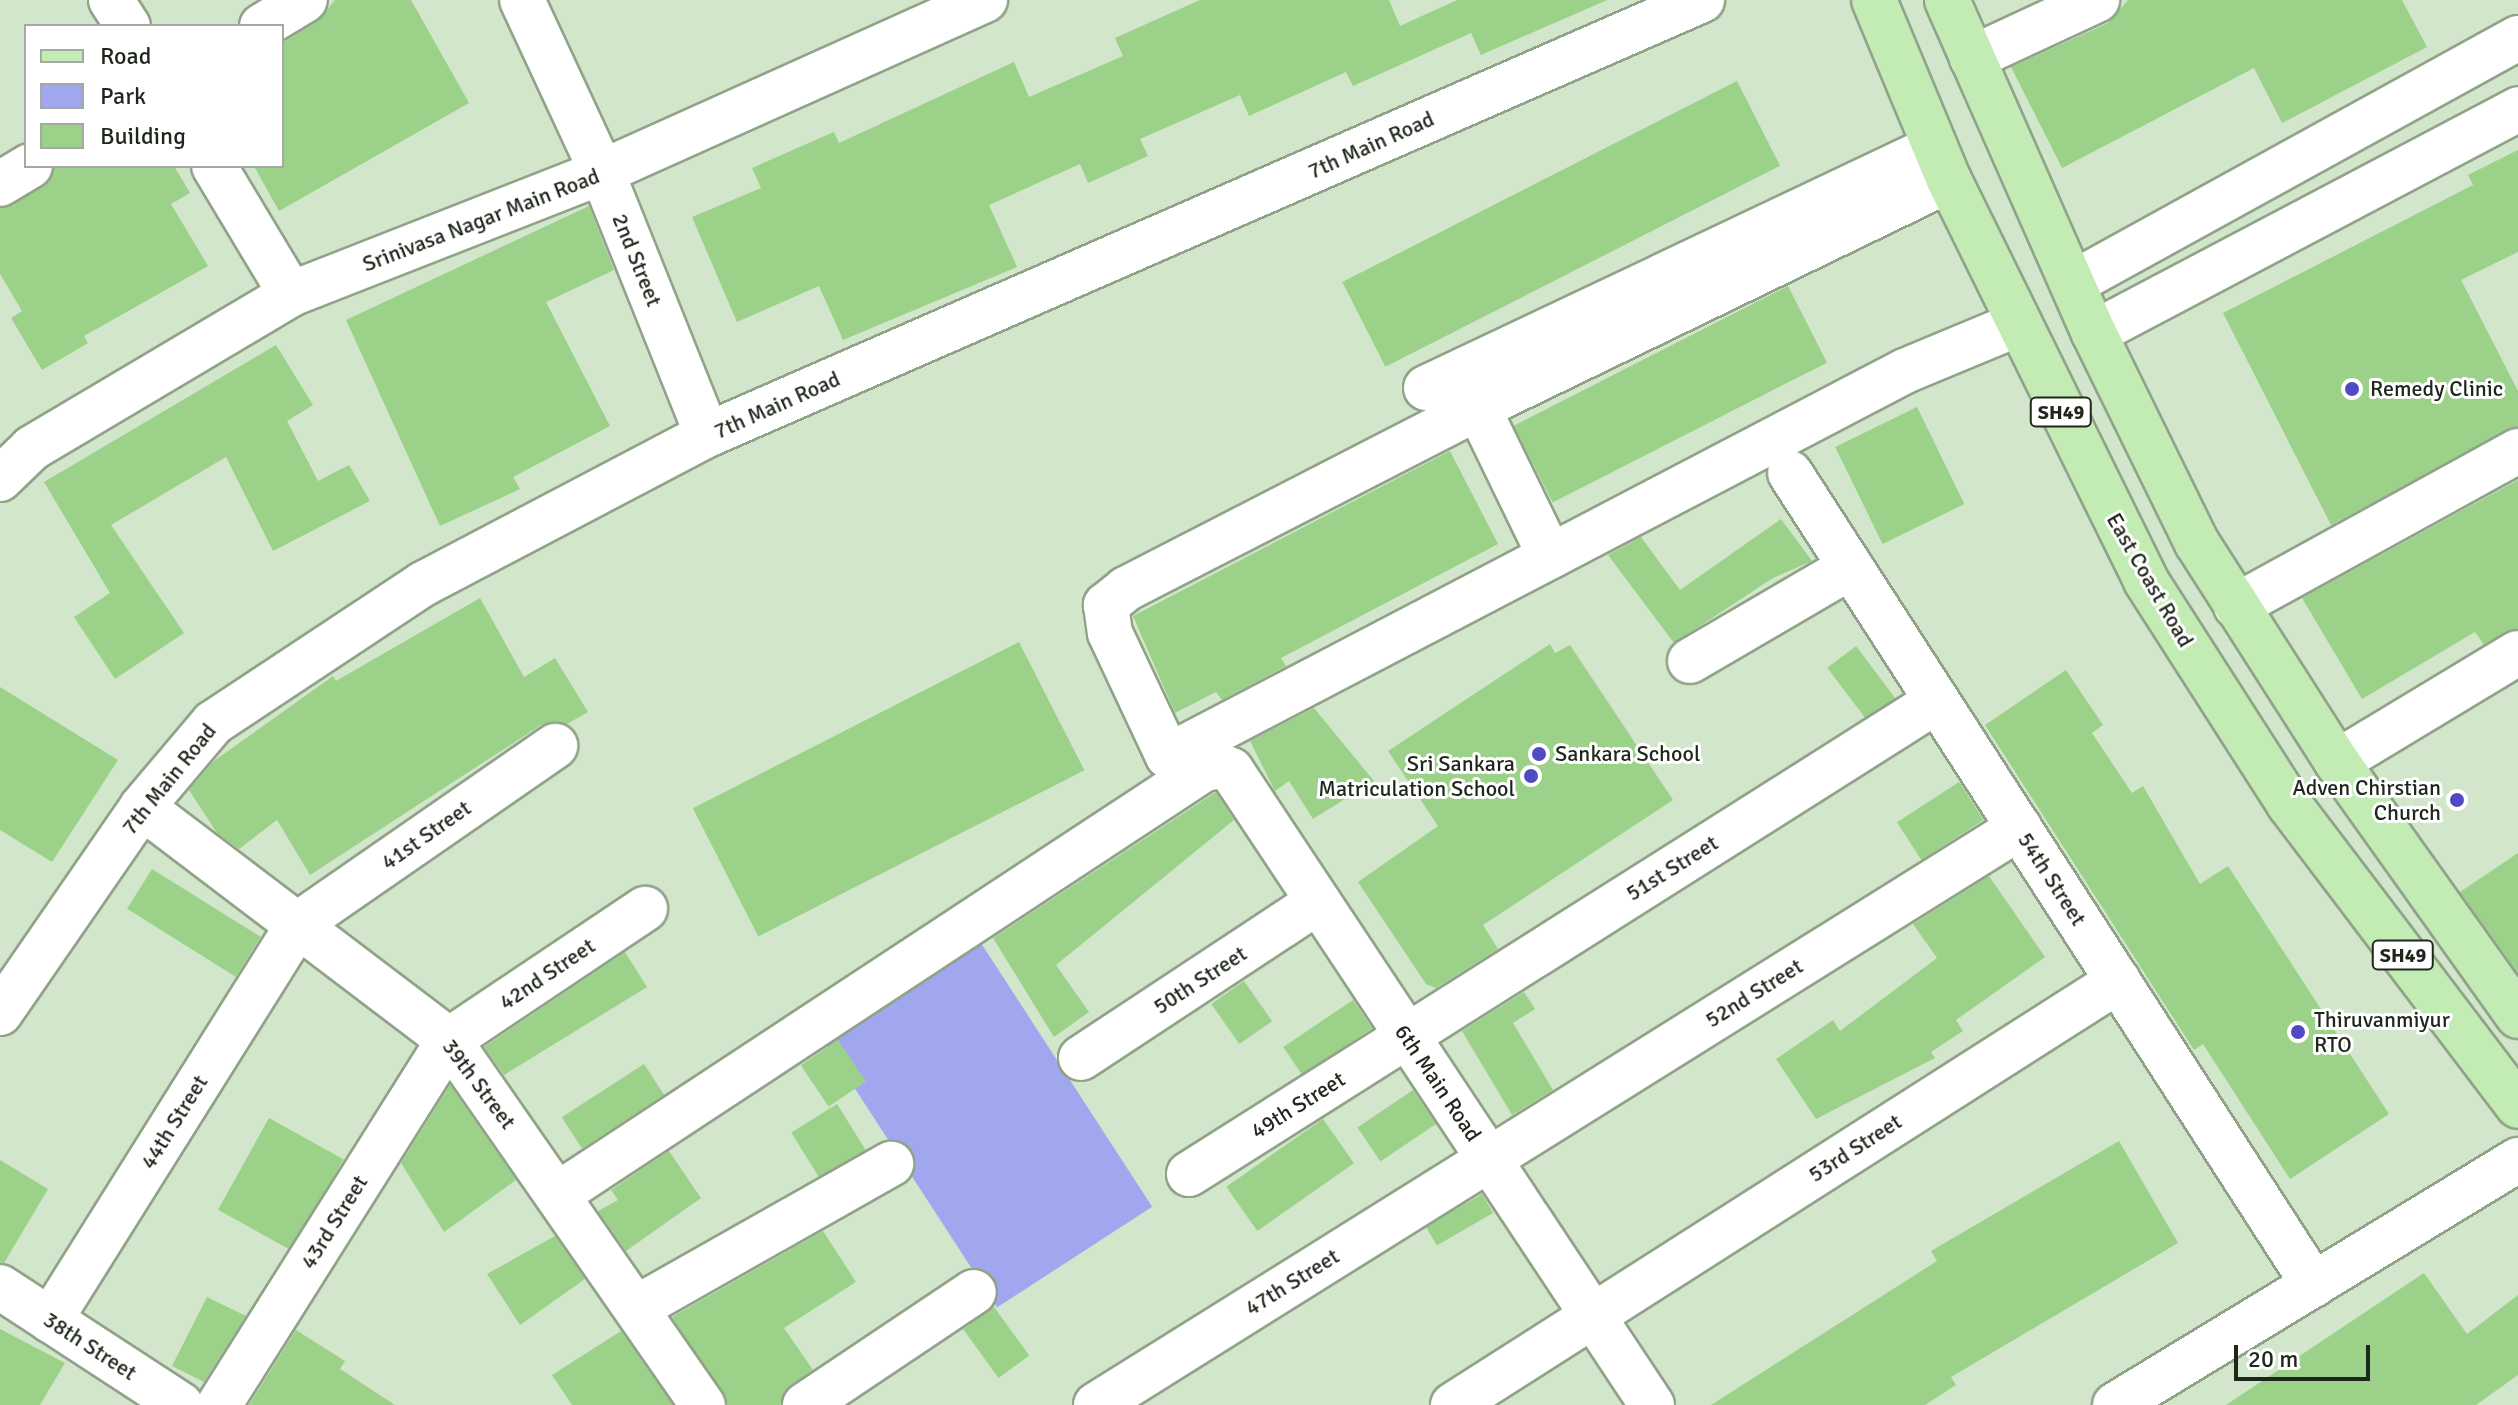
<!DOCTYPE html>
<html>
<head>
<meta charset="utf-8">
<style>
	body { margin:0 }
	#map { position:relative; width:2518px; height:1405px; overflow:hidden; background:#d1e6ca; font-family:Signika,sans-serif }
	div>[style] { position:absolute }
	.green>* { inset:0; background:#a1a7ee; transform-origin:0 0 }
	.building>* { inset:0; background:#9cd189; transform-origin:0 0 }
	.roads { filter:drop-shadow(2px 0 #90a389) drop-shadow(-2px 0 #90a389) drop-shadow(0 2px #90a389) drop-shadow(0 -2px #90a389) }
	.minor>* { height:44px; margin:-22px; padding:0 22px; transform-origin:22px; border-radius:22px; background:#fff }
	.major>* { height:44px; margin:-22px; padding:0 22px; transform-origin:22px; border-radius:22px; background:#c3ecb5 }
	.dots>* { width:22px; height:22px; translate:-50% -50%; box-sizing:border-box; border:4px solid #fff; border-radius:50% }
	span { translate:-50% -50%; white-space:nowrap; text-align:center; line-height:1.15; -webkit-text-stroke:6px #fff; paint-order:stroke }
	.shield-label span { padding:2px 6px; background:#fff; border:2px solid; border-radius:6px; -webkit-text-stroke-width:0 }
	.shield-label { font-size:20px; color:#1f271c; font-weight:700 }
	.street-label { font-size:22px; color:#1f271c }
	.poi-label { font-size:22px; color:#1f271c }
	.left { translate:0 -50%; text-align:left }
	.right { translate:-100% -50%; text-align:right }
	.legend { position:absolute; left:24px; top:24px; width:260px; height:144px; box-sizing:border-box; background:#fff; border:2px solid #a5a9a4; margin:0; padding:10px 14px; list-style:none; font-size:24px; color:#1f271c }
	.legend li { display:flex; align-items:center; gap:16px; height:40px }
	.legend b { width:40px; border:2px solid #a5a9a4 }
	.scale { position:absolute; left:2234px; top:1345px; width:136px; height:36px; box-sizing:border-box; border:4px solid #1f271c; border-top:0; padding-left:10px; font-size:24px; line-height:28px; white-space:nowrap; color:#1f271c; -webkit-text-stroke:6px #fff; paint-order:stroke }
</style>
</head>
<body>
<div id="map">
	<div class="green">
		<div style="left:979px;top:940px;width:318px;height:185px;rotate:57deg"></div>
	</div>
	<div class="building">
		<div style="clip-path:polygon(335px 0,411px 0,469px 103px,279px 211px,254px 166px,282px 166px,282px 43px,318px 21px)"></div>
		<div style="clip-path:polygon(1200px 0,1389px 0,1400px 26px,1457px 0,1607px 0,1481px 55px,1471px 33px,1353px 86px,1346px 72px,1249px 116px,1240px 95px,1140px 139px,1148px 156px,1088px 183px,1080px 164px,989px 205px,1017px 267px,843px 340px,819px 286px,737px 322px,692px 217px,761px 188px,752px 168px,834px 132px,839px 143px,1014px 62px,1029px 97px,1123px 56px,1115px 38px)"></div>
		<div style="clip-path:polygon(2128px 0,2402px 0,2427px 47px,2282px 123px,2254px 68px,2062px 168px,2011px 67px,2108px 23px)"></div>
		<div style="left:1737px;top:81px;width:95px;height:443px;rotate:63deg"></div>
		<div style="clip-path:polygon(2518px 150px,2518px 252px,2461px 280px,2518px 391px,2518px 426px,2331px 525px,2223px 313px,2473px 185px,2468px 175px)"></div>
		<div style="clip-path:polygon(55px 166px,174px 166px,190px 193px,171px 204px,208px 266px,84px 336px,88px 343px,42px 370px,11px 318px,22px 311px,0 274px,0 209px,43px 187px)"></div>
		<div style="clip-path:polygon(589px 206px,614px 270px,546px 302px,610px 426px,513px 477px,520px 489px,440px 526px,346px 320px)"></div>
		<div style="left:1788px;top:286px;width:86px;height:308px;rotate:63deg"></div>
		<div style="clip-path:polygon(276px 345px,313px 405px,287px 421px,318px 481px,349px 465px,370px 501px,273px 551px,226px 457px,111px 525px,184px 633px,115px 679px,74px 617px,110px 593px,44px 482px)"></div>
		<div style="left:1917px;top:407px;width:108px;height:91px;rotate:64deg"></div>
		<div style="clip-path:polygon(1450px 451px,1498px 544px,1281px 658px,1286px 666px,1222px 700px,1216px 692px,1175px 713px,1133px 616px)"></div>
		<div style="clip-path:polygon(2518px 480px,2518px 628px,2484px 645px,2475px 632px,2362px 699px,2302px 598px)"></div>
		<div style="clip-path:polygon(1781px 519px,1812px 561px,1773px 578px,1674px 643px,1608px 555px,1641px 537px,1680px 590px)"></div>
		<div style="clip-path:polygon(480px 598px,524px 677px,555px 658px,588px 712px,567px 724px,541px 725px,310px 875px,277px 820px,239px 849px,217px 833px,189px 790px,214px 761px,333px 676px,336px 681px)"></div>
		<div style="left:1019px;top:642px;width:144px;height:366px;rotate:63deg"></div>
		<div style="clip-path:polygon(1550px 644px,1555px 653px,1570px 645px,1673px 800px,1483px 925px,1498px 949px,1436px 988px,1426px 984px,1358px 882px,1438px 826px,1388px 751px)"></div>
		<div style="left:1856px;top:646px;width:65px;height:36px;rotate:53deg"></div>
		<div style="clip-path:polygon(2066px 670px,2103px 725px,2092px 733px,2132px 793px,2143px 786px,2200px 884px,2228px 866px,2389px 1114px,2290px 1179px,2203px 1044px,2194px 1050px,1985px 725px)"></div>
		<div style="clip-path:polygon(0 687px,118px 760px,52px 862px,0 830px)"></div>
		<div style="clip-path:polygon(1314px 708px,1374px 781px,1313px 819px,1289px 781px,1275px 791px,1250px 741px)"></div>
		<div style="left:1959px;top:782px;width:45px;height:74px;rotate:57deg"></div>
		<div style="clip-path:polygon(1216px 792px,1234px 820px,1056px 965px,1089px 1012px,1054px 1037px,993px 938px)"></div>
		<div style="clip-path:polygon(2518px 853px,2518px 973px,2460px 892px)"></div>
		<div style="left:152px;top:869px;width:128px;height:47px;rotate:32deg"></div>
		<div style="clip-path:polygon(1989px 876px,2045px 957px,1956px 1020px,1963px 1031px,1931px 1052px,1935px 1058px,1816px 1119px,1776px 1059px,1833px 1020px,1840px 1031px,1937px 958px,1913px 924px)"></div>
		<div style="clip-path:polygon(625px 952px,647px 987px,504px 1075px,484px 1047px)"></div>
		<div style="left:1244px;top:981px;width:49px;height:40px;rotate:55deg"></div>
		<div style="clip-path:polygon(1524px 992px,1535px 1009px,1513px 1023px,1553px 1090px,1512px 1115px,1462px 1031px)"></div>
		<div style="left:1353px;top:1000px;width:34px;height:84px;rotate:56deg"></div>
		<div style="left:838px;top:1040px;width:50px;height:45px;rotate:56deg"></div>
		<div style="left:644px;top:1064px;width:37px;height:98px;rotate:57deg"></div>
		<div style="clip-path:polygon(450px 1085px,516px 1180px,444px 1232px,401px 1163px)"></div>
		<div style="left:1413px;top:1090px;width:41px;height:67px;rotate:56deg"></div>
		<div style="left:837px;top:1104px;width:54px;height:54px;rotate:58deg"></div>
		<div style="left:269px;top:1118px;width:85px;height:105px;rotate:29deg"></div>
		<div style="left:1323px;top:1119px;width:54px;height:118px;rotate:55deg"></div>
		<div style="clip-path:polygon(2119px 1141px,2178px 1243px,1951px 1377px,1956px 1385px,1925px 1405px,1711px 1405px,1937px 1261px,1931px 1251px)"></div>
		<div style="clip-path:polygon(669px 1151px,701px 1198px,626px 1251px,598px 1211px,618px 1200px,611px 1190px)"></div>
		<div style="clip-path:polygon(0 1160px,48px 1189px,4px 1263px,0 1262px)"></div>
		<div style="left:1482px;top:1194px;width:22px;height:65px;rotate:60deg"></div>
		<div style="clip-path:polygon(823px 1231px,856px 1282px,784px 1328px,813px 1370px,791px 1385px,780px 1405px,728px 1405px,672px 1317px)"></div>
		<div style="clip-path:polygon(555px 1236px,585px 1279px,520px 1325px,487px 1274px)"></div>
		<div style="clip-path:polygon(2424px 1273px,2467px 1334px,2518px 1295px,2518px 1375px,2476px 1405px,2226px 1405px)"></div>
		<div style="clip-path:polygon(207px 1297px,246px 1316px,204px 1382px,172px 1366px)"></div>
		<div style="left:994px;top:1307px;width:60px;height:38px;rotate:54deg"></div>
		<div style="clip-path:polygon(0 1329px,65px 1363px,40px 1405px,0 1405px)"></div>
		<div style="clip-path:polygon(296px 1330px,345px 1361px,340px 1369px,395px 1405px,249px 1405px)"></div>
		<div style="clip-path:polygon(621px 1331px,673px 1405px,572px 1405px,552px 1375px)"></div>
	</div>
	<div class="roads">
		<div class="minor">
			<div style="left:111px;top:0;width:31px;rotate:57deg"></div>
			<div style="left:522px;top:0;width:190px;rotate:65.1deg"></div>
			<div style="left:602px;top:172px;width:283px;rotate:68.2deg"></div>
			<div style="left:262px;top:26px;width:50px;rotate:-31.2deg"></div>
			<div style="left:1972px;top:58px;width:138px;rotate:-24.9deg"></div>
			<div style="left:214px;top:166px;width:149px;rotate:59deg"></div>
			<div style="left:1949px;top:180px;width:523px;rotate:154.17deg"></div>
			<div style="left:1478px;top:408px;width:396px;rotate:152.8deg"></div>
			<div style="left:1126px;top:589px;width:26px;rotate:141deg"></div>
			<div style="left:1106px;top:605px;width:28px;rotate:82deg"></div>
			<div style="left:1110px;top:633px;width:136px;rotate:64.8deg"></div>
			<div style="left:1168px;top:756px;width:832px;rotate:-27.58deg"></div>
			<div style="left:1905px;top:371px;width:122px;rotate:-22.6deg"></div>
			<div style="left:0;top:184px;width:35px;rotate:-31deg"></div>
			<div style="left:2073px;top:283px;width:508px;rotate:-28.84deg"></div>
			<div style="left:2094px;top:333px;width:480px;rotate:-27.8deg"></div>
			<div style="left:1426px;top:388px;width:563px;rotate:-25.34deg"></div>
			<div style="left:1478px;top:408px;width:165px;rotate:64.1deg"></div>
			<div style="left:1790px;top:473px;width:966px;rotate:57.17deg"></div>
			<div style="left:0;top:479px;width:45px;rotate:-44.1deg"></div>
			<div style="left:32px;top:448px;width:301px;rotate:-30.7deg"></div>
			<div style="left:291px;top:294px;width:334px;rotate:-21.4deg"></div>
			<div style="left:602px;top:172px;width:420px;rotate:-24.2deg"></div>
			<div style="left:2236px;top:606px;width:322px;rotate:-28.8deg"></div>
			<div style="left:1690px;top:661px;width:186px;rotate:-30.3deg"></div>
			<div style="left:2337px;top:762px;width:211px;rotate:-31.1deg"></div>
			<div style="left:142px;top:807px;width:385px;rotate:37.2deg"></div>
			<div style="left:449px;top:1040px;width:445px;rotate:55.2deg"></div>
			<div style="left:0;top:1013px;width:250px;rotate:-55.4deg"></div>
			<div style="left:142px;top:807px;width:110px;rotate:-49.8deg"></div>
			<div style="left:213px;top:723px;width:252px;rotate:-33.5deg"></div>
			<div style="left:423px;top:584px;width:321px;rotate:-27.7deg"></div>
			<div style="left:707px;top:435px;width:1086px;rotate:-23.61deg"></div>
			<div style="left:1081px;top:1058px;width:284px;rotate:-33.4deg"></div>
			<div style="left:1189px;top:1174px;width:885px;rotate:-32.31deg"></div>
			<div style="left:560px;top:1193px;width:771px;rotate:-33.36deg"></div>
			<div style="left:1204px;top:769px;width:17px;rotate:-10deg"></div>
			<div style="left:1221px;top:766px;width:11px;rotate:22deg"></div>
			<div style="left:1231px;top:770px;width:762px;rotate:56.46deg"></div>
			<div style="left:0;top:1287px;width:216px;rotate:33.1deg"></div>
			<div style="left:638px;top:1307px;width:291px;rotate:-29.5deg"></div>
			<div style="left:50px;top:1320px;width:467px;rotate:-57.9deg"></div>
			<div style="left:298px;top:924px;width:313px;rotate:-34.7deg"></div>
			<div style="left:219px;top:1405px;width:431px;rotate:-57.8deg"></div>
			<div style="left:449px;top:1040px;width:236px;rotate:-33.8deg"></div>
			<div style="left:805px;top:1405px;width:203px;rotate:-33.8deg"></div>
			<div style="left:1096px;top:1405px;width:1089px;rotate:-32.01deg"></div>
			<div style="left:1453px;top:1405px;width:789px;rotate:-32.52deg"></div>
			<div style="left:2115px;top:1405px;width:472px;rotate:-31.3deg"></div>
		</div>
		<div class="major">
			<div style="left:1874px;top:0;width:195px;rotate:67.4deg"></div>
			<div style="left:1949px;top:180px;width:447px;rotate:63.8deg"></div>
			<div style="left:2146px;top:581px;width:265px;rotate:57.3deg"></div>
			<div style="left:2289px;top:804px;width:379px;rotate:52.8deg"></div>
			<div style="left:1947px;top:0;width:364px;rotate:66.2deg"></div>
			<div style="left:2094px;top:333px;width:234px;rotate:63.9deg"></div>
			<div style="left:2197px;top:543px;width:260px;rotate:57.4deg"></div>
			<div style="left:2337px;top:762px;width:312px;rotate:54.5deg"></div>
		</div>
	</div>
	<div class="dots">
		<div style="left:2352px;top:389px;background:#514bc2"></div>
		<div style="left:1539px;top:754px;background:#514bc2"></div>
		<div style="left:1531px;top:776px;background:#514bc2"></div>
		<div style="left:2457px;top:800px;background:#514bc2"></div>
		<div style="left:2298px;top:1032px;background:#514bc2"></div>
	</div>
	<div class="shield-label">
		<span style="left:2061px;top:412px">SH49</span>
		<span style="left:2403px;top:955px">SH49</span>
	</div>
	<div class="street-label">
		<span style="left:1371px;top:145px;rotate:-24deg">7th Main Road</span>
		<span style="left:481px;top:220px;rotate:-21deg">Srinivasa Nagar Main Road</span>
		<span style="left:637px;top:260px;rotate:68deg">2nd Street</span>
		<span style="left:777px;top:405px;rotate:-24deg">7th Main Road</span>
		<span style="left:2150px;top:580px;rotate:60deg">East Coast Road</span>
		<span style="left:169px;top:779px;rotate:-51deg">7th Main Road</span>
		<span style="left:426px;top:835px;rotate:-35deg">41st Street</span>
		<span style="left:1672px;top:868px;rotate:-32deg">51st Street</span>
		<span style="left:2052px;top:879px;rotate:57deg">54th Street</span>
		<span style="left:547px;top:974px;rotate:-34deg">42nd Street</span>
		<span style="left:1200px;top:980px;rotate:-33deg">50th Street</span>
		<span style="left:1754px;top:993px;rotate:-32deg">52nd Street</span>
		<span style="left:1438px;top:1083px;rotate:56deg">6th Main Road</span>
		<span style="left:479px;top:1084px;rotate:53deg">39th Street</span>
		<span style="left:1298px;top:1105px;rotate:-32deg">49th Street</span>
		<span style="left:174px;top:1122px;rotate:-58deg">44th Street</span>
		<span style="left:1855px;top:1148px;rotate:-33deg">53rd Street</span>
		<span style="left:334px;top:1222px;rotate:-58deg">43rd Street</span>
		<span style="left:1292px;top:1282px;rotate:-32deg">47th Street</span>
		<span style="left:90px;top:1346px;rotate:33deg">38th Street</span>
	</div>
	<div class="poi-label">
		<span class="left" style="left:2370px;top:389px">Remedy Clinic</span>
		<span class="left" style="left:1555px;top:754px">Sankara School</span>
		<span class="right" style="left:1515px;top:776px">Sri Sankara<br>Matriculation School</span>
		<span class="right" style="left:2441px;top:800px">Adven Chirstian<br>Church</span>
		<span class="left" style="left:2314px;top:1032px">Thiruvanmiyur<br>RTO</span>
	</div>
	<ul class="legend">
	<li><b style="height:10px;background:#c3ecb5"></b>Road</li>
	<li><b style="height:22px;background:#a1a7ee"></b>Park</li>
	<li><b style="height:22px;background:#9cd189"></b>Building</li>
	</ul>
	<div class="scale">20 m</div>
</div>
</body>
</html>
